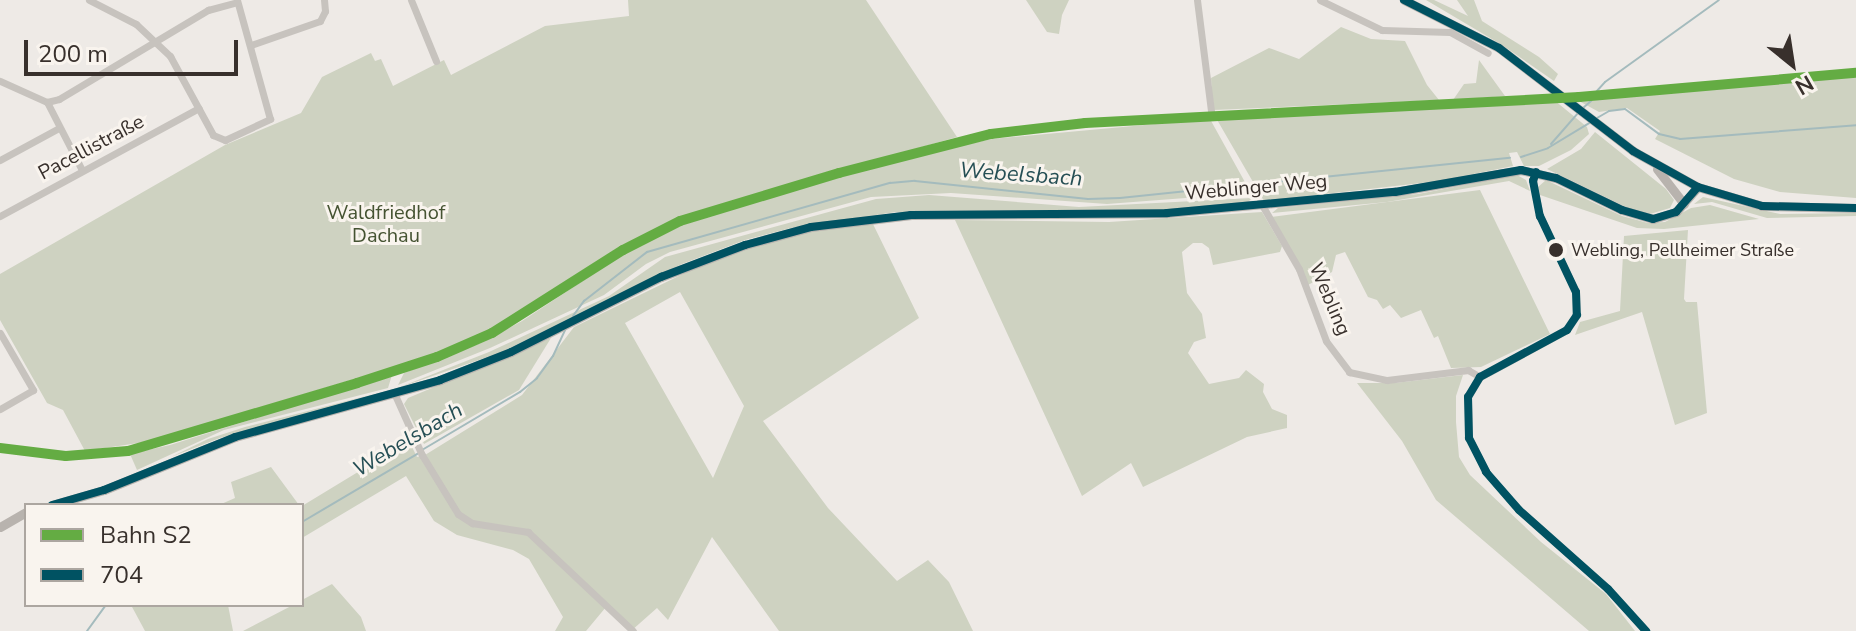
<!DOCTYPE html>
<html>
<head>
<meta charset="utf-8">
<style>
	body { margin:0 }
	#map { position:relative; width:1856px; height:631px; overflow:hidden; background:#eeeae6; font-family:"Nunito Sans",sans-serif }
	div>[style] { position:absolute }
	.green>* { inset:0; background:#ced2c1 }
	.stream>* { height:2px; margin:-1px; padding:0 1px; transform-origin:1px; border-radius:1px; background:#a4bbbd }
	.street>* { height:7px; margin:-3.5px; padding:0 3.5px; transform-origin:3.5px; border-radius:3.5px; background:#c7c3be }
	.secondary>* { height:9px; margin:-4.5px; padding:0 4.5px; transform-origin:4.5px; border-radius:4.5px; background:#b8b3ae }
	.bus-1>* { height:8px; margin:-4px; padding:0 4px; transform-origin:4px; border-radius:4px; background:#005262 }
	.rail-1>* { height:10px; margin:-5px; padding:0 5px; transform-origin:5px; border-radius:5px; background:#64ac43 }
	.dots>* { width:22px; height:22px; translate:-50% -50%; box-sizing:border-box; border:4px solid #f9f4ee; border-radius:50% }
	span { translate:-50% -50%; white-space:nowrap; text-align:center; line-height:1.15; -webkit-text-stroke:6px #f9f4ee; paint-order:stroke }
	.bus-label { font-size:18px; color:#38302c }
	.left { translate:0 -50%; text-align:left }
	.street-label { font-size:20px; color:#38302c }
	.park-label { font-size:20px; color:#455332 }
	.water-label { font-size:22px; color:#264f55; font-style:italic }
	.legend { position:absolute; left:24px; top:503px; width:280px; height:104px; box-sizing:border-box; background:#f9f4ee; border:2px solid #aca6a0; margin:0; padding:10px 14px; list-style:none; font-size:24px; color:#38302c }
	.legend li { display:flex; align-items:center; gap:16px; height:40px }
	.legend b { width:40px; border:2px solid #aca6a0 }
	.north { position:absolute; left:1752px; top:24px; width:80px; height:80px; -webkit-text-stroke:6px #f9f4ee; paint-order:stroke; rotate:150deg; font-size:22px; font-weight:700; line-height:32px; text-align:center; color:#38302c }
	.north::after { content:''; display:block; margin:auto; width:28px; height:36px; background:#38302c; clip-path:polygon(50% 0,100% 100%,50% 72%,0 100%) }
	.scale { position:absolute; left:24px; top:40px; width:214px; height:36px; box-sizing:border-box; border:4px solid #38302c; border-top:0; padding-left:10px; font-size:24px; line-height:28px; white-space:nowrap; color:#38302c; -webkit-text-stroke:6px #f9f4ee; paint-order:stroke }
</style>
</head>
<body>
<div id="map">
	<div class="green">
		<div style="clip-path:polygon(628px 0,866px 0,957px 137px,701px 210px,622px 245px,486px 332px,421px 359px,145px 442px,85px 451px,63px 410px,47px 403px,0 320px,0 274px,225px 145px,301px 113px,322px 77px,371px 53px,375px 61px,381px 59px,393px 86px,444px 60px,451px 75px,545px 26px,629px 16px)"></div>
		<div style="clip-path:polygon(1026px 0,1069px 0,1062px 15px,1059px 34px,1047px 32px)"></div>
		<div style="clip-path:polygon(1426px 0,1434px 0,1468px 16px,1457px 0,1474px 0,1482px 21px,1539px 57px,1558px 74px,1554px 81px,1502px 45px)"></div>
		<div style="clip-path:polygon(1341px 27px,1371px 39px,1405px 41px,1427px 85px,1439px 100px,1213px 110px,1211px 78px,1269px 48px,1299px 59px)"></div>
		<div style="clip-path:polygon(1479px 60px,1505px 96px,1453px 100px,1464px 84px,1476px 83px)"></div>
		<div style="clip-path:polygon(1856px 77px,1856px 198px,1780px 192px,1734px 179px,1655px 139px,1660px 131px,1627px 108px,1599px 112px,1579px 101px)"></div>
		<div style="clip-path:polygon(1554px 100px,1587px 127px,1589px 134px,1571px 150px,1539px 166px,1524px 166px,1517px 152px,1509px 153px,1513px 166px,1439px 181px,1264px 201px,1216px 118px)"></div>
		<div style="clip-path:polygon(1210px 119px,1251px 193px,1107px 204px,951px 193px,871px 197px,670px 252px,646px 264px,604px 295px,490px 348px,398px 385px,404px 373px,481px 343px,522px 321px,625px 253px,695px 219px,918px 155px,992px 139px)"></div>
		<div style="clip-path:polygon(1595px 132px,1666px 189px,1674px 200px,1670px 208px,1650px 214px,1630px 209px,1547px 169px,1581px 149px)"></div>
		<div style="clip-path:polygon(1517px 175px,1526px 180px,1530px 191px,1509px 181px,1387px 202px,1272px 213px,1278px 208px,1418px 194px)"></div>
		<div style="clip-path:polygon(1546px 180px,1622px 216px,1648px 223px,1665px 222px,1691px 208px,1710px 205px,1759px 219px,1664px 229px,1637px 228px,1540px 195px,1538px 187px)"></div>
		<div style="clip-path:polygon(1480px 190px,1550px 334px,1481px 367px,1451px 368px,1438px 336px,1434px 338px,1421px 310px,1401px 318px,1390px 305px,1383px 309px,1377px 300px,1368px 297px,1345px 252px,1336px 255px,1332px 272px,1308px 285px,1271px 217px)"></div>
		<div style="clip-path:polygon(929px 195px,1079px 207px,1252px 198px,1247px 203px,1146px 211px,896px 212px,791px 228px,745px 240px,682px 264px,502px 352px,395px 389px,489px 352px,609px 296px,665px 257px,876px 199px)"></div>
		<div style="clip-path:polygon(1703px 197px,1780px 214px,1856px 213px,1856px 216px,1767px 218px,1712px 202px,1694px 204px)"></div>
		<div style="clip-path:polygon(1262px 212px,1282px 246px,1280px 252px,1213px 265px,1209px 248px,1202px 243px,1193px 243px,1182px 252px,1187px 293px,1202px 314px,1206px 338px,1194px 342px,1188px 353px,1209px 384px,1239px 378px,1246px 370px,1264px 384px,1263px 392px,1272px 409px,1287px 415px,1287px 428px,1247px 437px,1143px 487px,1131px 463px,1082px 496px,955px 220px,1109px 222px)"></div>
		<div style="clip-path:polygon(evenodd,872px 222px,919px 318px,763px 421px,828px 508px,897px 581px,928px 560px,949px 582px,973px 631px,779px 631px,712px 537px,668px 620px,657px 608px,631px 631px,606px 607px,586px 631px,555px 631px,563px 617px,529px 559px,513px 550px,457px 535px,434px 521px,406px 476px,302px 538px,302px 506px,409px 441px,417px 457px,425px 455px,522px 395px,574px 327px,722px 255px,812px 231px,872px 222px,680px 292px,744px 406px,713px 478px,625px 323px,680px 292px)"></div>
		<div style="clip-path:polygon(1688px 230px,1684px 299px,1686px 302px,1697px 302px,1707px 413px,1675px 425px,1642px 312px,1575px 335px,1580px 322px,1620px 311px,1624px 236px)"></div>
		<div style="clip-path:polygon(551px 338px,519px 390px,424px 444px,404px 404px,408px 398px)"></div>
		<div style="clip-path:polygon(392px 375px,388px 388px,224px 430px,137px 470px,130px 454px,170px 445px)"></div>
		<div style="clip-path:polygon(1463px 375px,1456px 396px,1456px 422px,1459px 457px,1470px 475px,1541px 542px,1606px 594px,1635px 631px,1589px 631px,1436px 500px,1402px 441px,1357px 383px,1395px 383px)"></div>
		<div style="clip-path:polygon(374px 394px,220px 438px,171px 457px,208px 439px,245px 427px)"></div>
		<div style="clip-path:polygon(271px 467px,299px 505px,219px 505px,235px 498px,231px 482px)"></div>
		<div style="clip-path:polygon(332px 584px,361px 617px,366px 631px,243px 631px,293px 605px,302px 605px,302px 600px)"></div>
		<div style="clip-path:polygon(131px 605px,228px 605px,233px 631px,145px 631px)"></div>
	</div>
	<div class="stream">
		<div style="left:1596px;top:92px;width:13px;rotate:-48deg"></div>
		<div style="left:1605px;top:82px;width:140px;rotate:-35.7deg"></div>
		<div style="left:1583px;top:108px;width:11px;rotate:-41deg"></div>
		<div style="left:1597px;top:118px;width:14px;rotate:-30deg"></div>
		<div style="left:1609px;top:111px;width:16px;rotate:-7deg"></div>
		<div style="left:1625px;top:109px;width:42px;rotate:36.3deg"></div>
		<div style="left:1659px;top:134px;width:22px;rotate:13deg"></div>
		<div style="left:1680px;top:139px;width:177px;rotate:-4.5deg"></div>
		<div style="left:1551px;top:144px;width:41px;rotate:-48.9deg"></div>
		<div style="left:1521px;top:157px;width:28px;rotate:-18deg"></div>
		<div style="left:1548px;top:148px;width:50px;rotate:-31.2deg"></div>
		<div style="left:573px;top:316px;width:19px;rotate:-54deg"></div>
		<div style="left:584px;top:301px;width:80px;rotate:-37.9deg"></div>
		<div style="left:647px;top:252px;width:253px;rotate:-15.9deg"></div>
		<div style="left:890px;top:183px;width:25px;rotate:-5deg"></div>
		<div style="left:915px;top:181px;width:174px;rotate:5.9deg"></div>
		<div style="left:1088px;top:199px;width:32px;rotate:-2deg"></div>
		<div style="left:1120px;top:198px;width:392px;rotate:-5.9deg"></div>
		<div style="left:422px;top:450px;width:114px;rotate:-30.6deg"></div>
		<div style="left:520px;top:392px;width:22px;rotate:-39deg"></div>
		<div style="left:537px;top:378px;width:27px;rotate:-54deg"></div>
		<div style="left:553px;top:356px;width:31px;rotate:-65deg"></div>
		<div style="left:302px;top:522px;width:134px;rotate:-30.6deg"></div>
		<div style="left:87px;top:631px;width:32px;rotate:-54deg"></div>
	</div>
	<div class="street">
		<div style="left:89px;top:0;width:53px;rotate:27.1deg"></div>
		<div style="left:136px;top:24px;width:47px;rotate:43.3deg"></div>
		<div style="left:170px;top:56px;width:90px;rotate:61.4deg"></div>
		<div style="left:213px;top:135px;width:13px;rotate:23deg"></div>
		<div style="left:225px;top:140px;width:50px;rotate:-25deg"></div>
		<div style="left:270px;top:119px;width:123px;rotate:-105.5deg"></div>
		<div style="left:411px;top:0;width:66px;rotate:67.7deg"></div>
		<div style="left:1197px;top:0;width:112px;rotate:82.8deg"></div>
		<div style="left:1320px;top:0;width:69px;rotate:25.8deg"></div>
		<div style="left:1382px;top:30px;width:68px;rotate:1.7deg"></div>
		<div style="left:1450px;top:32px;width:43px;rotate:28.9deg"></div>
		<div style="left:251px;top:45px;width:73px;rotate:-19.2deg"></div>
		<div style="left:320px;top:21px;width:11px;rotate:-63deg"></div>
		<div style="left:325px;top:11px;width:11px;rotate:-95deg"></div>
		<div style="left:0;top:81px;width:51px;rotate:24.1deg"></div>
		<div style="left:47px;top:102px;width:12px;rotate:-14deg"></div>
		<div style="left:59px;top:99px;width:174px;rotate:-30.9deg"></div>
		<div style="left:208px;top:10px;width:30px;rotate:-15deg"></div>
		<div style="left:47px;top:102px;width:76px;rotate:62.8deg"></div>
		<div style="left:0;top:160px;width:67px;rotate:-28.5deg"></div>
		<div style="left:1536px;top:172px;width:9px;rotate:108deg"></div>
		<div style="left:1533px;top:181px;width:36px;rotate:79deg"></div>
		<div style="left:1540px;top:216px;width:84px;rotate:64.7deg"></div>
		<div style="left:1576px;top:292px;width:23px;rotate:88deg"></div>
		<div style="left:1577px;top:315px;width:18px;rotate:124deg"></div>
		<div style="left:1567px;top:330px;width:99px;rotate:151.6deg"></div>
		<div style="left:1480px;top:377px;width:23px;rotate:121deg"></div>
		<div style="left:1468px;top:397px;width:41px;rotate:88.6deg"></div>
		<div style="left:1469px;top:438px;width:38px;rotate:63deg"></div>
		<div style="left:1486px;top:472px;width:50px;rotate:49deg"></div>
		<div style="left:1519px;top:510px;width:119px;rotate:41.6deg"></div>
		<div style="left:1608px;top:589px;width:57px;rotate:47.9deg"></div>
		<div style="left:1262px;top:205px;width:74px;rotate:60deg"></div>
		<div style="left:1299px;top:269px;width:77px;rotate:69.4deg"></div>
		<div style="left:1326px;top:341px;width:39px;rotate:53deg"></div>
		<div style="left:1349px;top:372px;width:39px;rotate:12deg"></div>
		<div style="left:1387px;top:380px;width:82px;rotate:-7deg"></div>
		<div style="left:1468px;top:370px;width:14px;rotate:30deg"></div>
		<div style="left:0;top:216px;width:226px;rotate:-28.5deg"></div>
		<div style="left:0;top:333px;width:66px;rotate:59.9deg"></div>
		<div style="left:33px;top:390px;width:38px;rotate:150deg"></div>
		<div style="left:395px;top:395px;width:66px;rotate:65.8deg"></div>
		<div style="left:422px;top:455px;width:69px;rotate:58.6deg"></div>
		<div style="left:458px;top:514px;width:17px;rotate:33deg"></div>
		<div style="left:472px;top:523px;width:57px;rotate:9.1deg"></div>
		<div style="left:528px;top:532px;width:144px;rotate:43.3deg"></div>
	</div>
	<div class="secondary">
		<div style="left:1404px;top:0;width:106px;rotate:26.8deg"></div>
		<div style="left:1499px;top:48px;width:169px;rotate:37.5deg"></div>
		<div style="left:1633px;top:151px;width:74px;rotate:29deg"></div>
		<div style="left:1698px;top:187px;width:67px;rotate:16.5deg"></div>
		<div style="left:1762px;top:206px;width:94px;rotate:1.2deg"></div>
		<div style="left:1657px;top:169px;width:44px;rotate:52.4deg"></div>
		<div style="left:52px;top:505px;width:54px;rotate:-16.1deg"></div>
		<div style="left:104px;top:490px;width:141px;rotate:-22deg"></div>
		<div style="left:235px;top:437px;width:213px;rotate:-15.5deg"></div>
		<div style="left:440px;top:380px;width:76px;rotate:-21.5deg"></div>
		<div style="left:511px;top:352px;width:168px;rotate:-26.6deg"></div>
		<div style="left:661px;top:277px;width:90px;rotate:-20.9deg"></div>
		<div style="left:745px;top:245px;width:68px;rotate:-15.3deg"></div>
		<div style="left:811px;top:227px;width:101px;rotate:-6.8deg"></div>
		<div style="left:911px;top:215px;width:256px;rotate:-0.4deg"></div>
		<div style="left:1167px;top:213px;width:229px;rotate:-5.3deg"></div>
		<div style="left:1395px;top:192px;width:128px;rotate:-9.9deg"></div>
		<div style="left:1521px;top:170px;width:36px;rotate:13deg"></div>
		<div style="left:1556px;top:178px;width:73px;rotate:25.9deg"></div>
		<div style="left:1622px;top:210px;width:32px;rotate:16deg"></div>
		<div style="left:1653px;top:219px;width:24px;rotate:-17deg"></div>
		<div style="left:1676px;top:212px;width:33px;rotate:-49deg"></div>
		<div style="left:0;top:527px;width:30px;rotate:-30deg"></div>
	</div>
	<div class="bus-1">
		<div style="left:1404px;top:0;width:106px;rotate:26.8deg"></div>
		<div style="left:1499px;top:48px;width:169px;rotate:37.5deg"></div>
		<div style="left:1633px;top:151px;width:74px;rotate:29deg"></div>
		<div style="left:1698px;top:187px;width:67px;rotate:16.5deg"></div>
		<div style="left:1762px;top:206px;width:94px;rotate:1.2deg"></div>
		<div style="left:1536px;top:172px;width:9px;rotate:108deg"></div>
		<div style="left:1533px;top:181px;width:36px;rotate:79deg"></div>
		<div style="left:1540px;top:216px;width:84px;rotate:64.7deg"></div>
		<div style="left:1576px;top:292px;width:23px;rotate:88deg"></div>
		<div style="left:1577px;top:315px;width:18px;rotate:124deg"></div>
		<div style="left:1567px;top:330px;width:99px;rotate:151.6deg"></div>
		<div style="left:1480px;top:377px;width:23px;rotate:121deg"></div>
		<div style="left:1468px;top:397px;width:41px;rotate:88.6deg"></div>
		<div style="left:1469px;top:438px;width:38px;rotate:63deg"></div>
		<div style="left:1486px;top:472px;width:50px;rotate:49deg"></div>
		<div style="left:1519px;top:510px;width:119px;rotate:41.6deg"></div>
		<div style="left:1608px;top:589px;width:57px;rotate:47.9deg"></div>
		<div style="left:52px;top:505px;width:54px;rotate:-16.1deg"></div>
		<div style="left:104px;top:490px;width:141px;rotate:-22deg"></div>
		<div style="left:235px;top:437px;width:213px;rotate:-15.5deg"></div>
		<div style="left:440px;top:380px;width:76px;rotate:-21.5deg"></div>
		<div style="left:511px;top:352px;width:168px;rotate:-26.6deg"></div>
		<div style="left:661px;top:277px;width:90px;rotate:-20.9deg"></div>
		<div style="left:745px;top:245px;width:68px;rotate:-15.3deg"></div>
		<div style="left:811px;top:227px;width:101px;rotate:-6.8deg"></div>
		<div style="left:911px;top:215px;width:256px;rotate:-0.4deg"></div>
		<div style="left:1167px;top:213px;width:229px;rotate:-5.3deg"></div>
		<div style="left:1395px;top:192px;width:128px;rotate:-9.9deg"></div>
		<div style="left:1521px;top:170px;width:36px;rotate:13deg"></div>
		<div style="left:1556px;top:178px;width:73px;rotate:25.9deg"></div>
		<div style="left:1622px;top:210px;width:32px;rotate:16deg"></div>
		<div style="left:1653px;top:219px;width:24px;rotate:-17deg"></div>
		<div style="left:1676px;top:212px;width:33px;rotate:-49deg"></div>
	</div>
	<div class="rail-1">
		<div style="left:0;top:448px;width:66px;rotate:6.9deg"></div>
		<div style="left:66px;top:456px;width:62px;rotate:-4.6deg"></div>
		<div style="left:128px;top:451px;width:239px;rotate:-16.5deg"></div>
		<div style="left:357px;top:383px;width:84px;rotate:-18deg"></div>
		<div style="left:437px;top:357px;width:60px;rotate:-23.6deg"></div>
		<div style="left:492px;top:333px;width:155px;rotate:-32.4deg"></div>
		<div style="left:623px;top:250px;width:64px;rotate:-27deg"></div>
		<div style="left:680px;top:221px;width:166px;rotate:-16.8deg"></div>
		<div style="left:839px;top:173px;width:157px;rotate:-14.4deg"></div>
		<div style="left:991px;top:134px;width:95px;rotate:-6.7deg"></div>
		<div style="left:1085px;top:123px;width:495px;rotate:-3deg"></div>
		<div style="left:1579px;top:97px;width:278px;rotate:-5deg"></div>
	</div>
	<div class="dots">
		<div style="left:1556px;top:250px;background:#38302c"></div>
	</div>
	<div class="bus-label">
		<span class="left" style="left:1571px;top:250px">Webling, Pellheimer Straße</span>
	</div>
	<div class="street-label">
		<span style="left:91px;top:147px;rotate:-28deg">Pacellistraße</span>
		<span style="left:1256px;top:187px;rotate:-5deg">Weblinger Weg</span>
		<span style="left:1330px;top:299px;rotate:67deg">Webling</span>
	</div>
	<div class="park-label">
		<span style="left:386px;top:224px">Waldfriedhof<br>Dachau</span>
	</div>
	<div class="water-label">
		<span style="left:1021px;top:175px;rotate:4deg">Webelsbach</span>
		<span style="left:408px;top:440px;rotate:-31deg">Webelsbach</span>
	</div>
	<ul class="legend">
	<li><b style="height:10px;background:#64ac43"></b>Bahn S2</li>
	<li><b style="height:10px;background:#005262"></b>704</li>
	</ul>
	<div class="north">N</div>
	<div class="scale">200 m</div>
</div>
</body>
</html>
